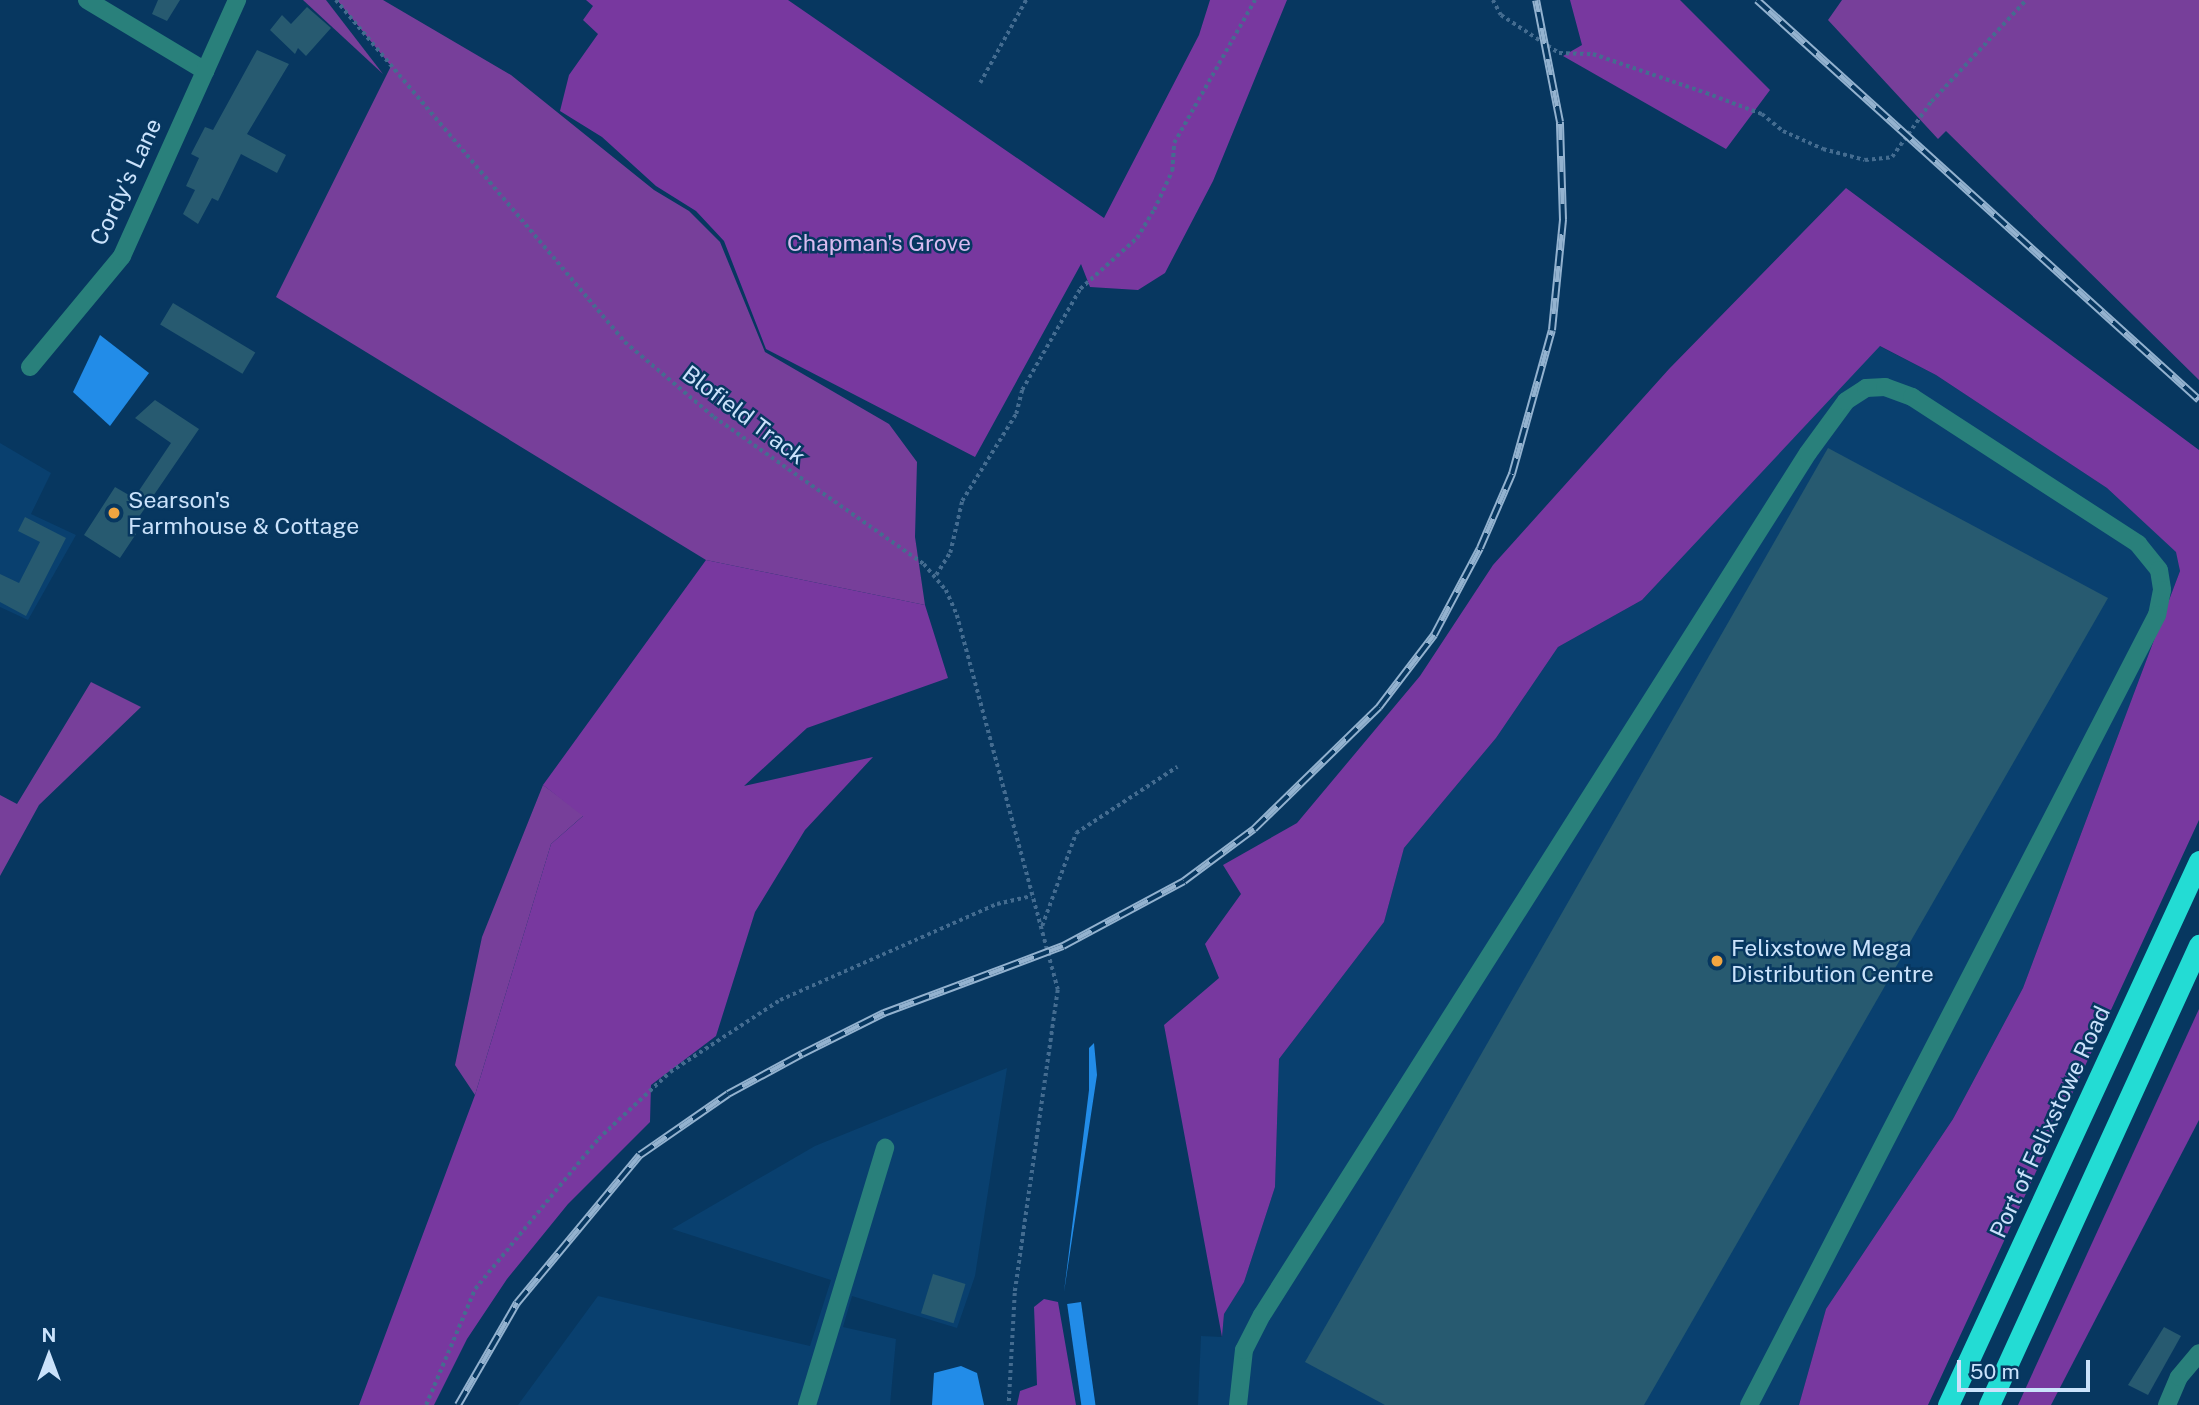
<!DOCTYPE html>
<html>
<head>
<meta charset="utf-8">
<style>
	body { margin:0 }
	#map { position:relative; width:2199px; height:1405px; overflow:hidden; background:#073760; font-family:"Public Sans",sans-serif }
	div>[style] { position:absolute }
	.built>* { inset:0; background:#09406f }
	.green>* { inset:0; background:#773f9a }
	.forest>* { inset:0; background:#78389f }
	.water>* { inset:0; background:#228ce8; transform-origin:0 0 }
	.building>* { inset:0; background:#275a70; transform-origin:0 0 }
	.path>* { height:3.5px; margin-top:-1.75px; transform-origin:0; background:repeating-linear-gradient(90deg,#446c90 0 3.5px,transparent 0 7px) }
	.minor>* { height:18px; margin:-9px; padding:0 9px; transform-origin:9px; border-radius:9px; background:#29807b }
	.highway>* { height:21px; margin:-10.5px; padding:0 10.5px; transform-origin:10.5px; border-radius:10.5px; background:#23dcd4 }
	.rail>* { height:8px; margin-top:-4px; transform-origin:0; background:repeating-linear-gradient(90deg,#073760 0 16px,#93b2cf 0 32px); box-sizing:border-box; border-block:2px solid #93b2cf }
	.dots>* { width:19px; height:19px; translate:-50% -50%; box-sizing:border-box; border:4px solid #073760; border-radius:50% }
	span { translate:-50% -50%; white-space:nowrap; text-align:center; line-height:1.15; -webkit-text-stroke:5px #073760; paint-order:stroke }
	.street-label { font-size:23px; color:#cae2fb }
	.park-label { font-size:23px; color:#d8bbef }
	.poi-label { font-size:23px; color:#cae2fb }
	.left { translate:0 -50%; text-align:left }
	.north { position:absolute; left:14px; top:1321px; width:70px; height:70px; -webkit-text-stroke:5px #073760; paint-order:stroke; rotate:0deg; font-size:19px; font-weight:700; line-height:28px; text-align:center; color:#cae2fb }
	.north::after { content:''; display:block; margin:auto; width:24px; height:32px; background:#cae2fb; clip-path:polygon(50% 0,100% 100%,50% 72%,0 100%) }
	.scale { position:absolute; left:1957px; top:1360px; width:133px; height:32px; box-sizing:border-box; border:4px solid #cae2fb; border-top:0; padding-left:9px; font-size:21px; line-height:24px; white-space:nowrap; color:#cae2fb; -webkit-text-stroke:5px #073760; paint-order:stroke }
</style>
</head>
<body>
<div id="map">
	<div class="built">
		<div style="clip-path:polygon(1879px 346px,1936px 375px,2107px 488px,2177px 552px,2180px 571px,2023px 988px,1953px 1119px,1826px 1309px,1799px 1405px,1198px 1405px,1201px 1336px,1222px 1337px,1224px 1314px,1244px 1282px,1275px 1187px,1279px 1059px,1384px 922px,1404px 848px,1496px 738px,1558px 647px,1642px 600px)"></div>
		<div style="clip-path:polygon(0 443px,51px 473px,31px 514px,76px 535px,28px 620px,0 607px)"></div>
		<div style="clip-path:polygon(1007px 1068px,975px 1276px,957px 1328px,852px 1296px,843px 1327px,896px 1339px,890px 1405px,518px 1405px,598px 1296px,810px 1346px,831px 1280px,672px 1229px,815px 1146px)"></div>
	</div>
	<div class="green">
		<div style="clip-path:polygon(303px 0,326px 0,383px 74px)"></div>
		<div style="clip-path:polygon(337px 0,383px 0,511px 75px,654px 190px,689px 211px,720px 242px,765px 352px,889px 424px,917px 462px,915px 537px,925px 605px,706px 560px,276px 297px,391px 66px)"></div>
		<div style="clip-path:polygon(1842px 0,2199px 0,2199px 380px,1946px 131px,1938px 139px,1828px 20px)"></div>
		<div style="clip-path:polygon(91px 682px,141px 707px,39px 805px,0 876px,0 795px,17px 804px)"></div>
		<div style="clip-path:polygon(543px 785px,584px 815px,551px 844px,475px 1095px,455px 1065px,482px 937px)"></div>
	</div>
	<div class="forest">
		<div style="clip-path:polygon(586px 0,788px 0,1104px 218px,1199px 35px,1210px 0,1287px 0,1213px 181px,1165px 273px,1138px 290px,1090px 287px,1081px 264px,975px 457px,766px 349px,724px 241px,696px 211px,656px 186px,602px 137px,560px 111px,569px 75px,598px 34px,583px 20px,593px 6px)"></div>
		<div style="clip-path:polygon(1570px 0,1680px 0,1770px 90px,1726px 149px,1563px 56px,1582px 45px)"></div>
		<div style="clip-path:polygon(1846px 188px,2199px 450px,2199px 820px,1928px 1405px,1799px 1405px,1826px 1309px,1953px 1119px,2023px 988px,2180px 571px,2176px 552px,2107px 488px,1936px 375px,1880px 346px,1642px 600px,1558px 647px,1496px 738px,1404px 848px,1384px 922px,1279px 1059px,1275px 1187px,1244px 1282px,1224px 1314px,1222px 1337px,1164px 1025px,1219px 978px,1205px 944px,1241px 894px,1223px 865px,1297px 823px,1420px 676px,1493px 565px,1669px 369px)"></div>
		<div style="clip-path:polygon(706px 560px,925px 605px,948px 678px,807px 728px,744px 786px,873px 757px,805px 830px,755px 912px,716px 1036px,651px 1085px,650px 1122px,568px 1204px,507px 1279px,467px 1339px,434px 1405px,359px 1405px,475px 1095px,551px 844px,583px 816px,543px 785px)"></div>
		<div style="clip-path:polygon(2199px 1009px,2199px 1120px,2051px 1405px,2018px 1405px)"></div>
		<div style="clip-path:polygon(1044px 1299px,1058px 1302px,1076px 1405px,1017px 1405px,1020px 1391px,1037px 1385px,1034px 1307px)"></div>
	</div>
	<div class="water">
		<div style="clip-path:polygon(100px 335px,149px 373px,110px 426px,73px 392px)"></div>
		<div style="clip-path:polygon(1094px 1043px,1097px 1075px,1064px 1292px,1089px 1090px,1089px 1048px)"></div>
		<div style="left:1081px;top:1302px;width:104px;height:14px;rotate:82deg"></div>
		<div style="clip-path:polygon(961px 1366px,977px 1373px,984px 1405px,932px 1405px,934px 1373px)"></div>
	</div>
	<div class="building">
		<div style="clip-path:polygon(158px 0,180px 0,167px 21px,152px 14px)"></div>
		<div style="clip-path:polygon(307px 7px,331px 28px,306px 56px,298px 48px,295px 54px,270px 30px,282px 15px,291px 24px)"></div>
		<div style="clip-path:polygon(257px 50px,289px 64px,247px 134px,286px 155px,277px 173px,241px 154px,218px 201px,212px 198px,198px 224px,183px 214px,195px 190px,186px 186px,199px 158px,191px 154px,205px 127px,213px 130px)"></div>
		<div style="left:173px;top:303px;width:96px;height:25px;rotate:31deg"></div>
		<div style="clip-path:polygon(155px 400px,199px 429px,130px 530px,136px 534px,120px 558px,84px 535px,115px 487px,134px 498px,171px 443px,135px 418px)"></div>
		<div style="clip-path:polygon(1828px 448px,2108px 598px,1644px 1405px,1385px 1405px,1305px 1362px)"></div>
		<div style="clip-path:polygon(25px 517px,66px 538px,26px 616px,0 602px,0 574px,19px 583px,40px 542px,18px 531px)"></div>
		<div style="left:933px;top:1274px;width:34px;height:41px;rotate:17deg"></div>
		<div style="clip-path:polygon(2164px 1327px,2181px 1336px,2148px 1395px,2128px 1385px)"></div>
	</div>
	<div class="path">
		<div style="left:336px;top:0;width:448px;rotate:49.8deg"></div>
		<div style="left:625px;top:342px;width:116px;rotate:40.1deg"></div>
		<div style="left:714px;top:417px;width:256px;rotate:35deg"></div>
		<div style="left:924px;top:564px;width:34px;rotate:50deg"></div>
		<div style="left:946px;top:590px;width:27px;rotate:66deg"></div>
		<div style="left:957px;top:615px;width:388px;rotate:74.9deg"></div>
		<div style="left:1058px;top:990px;width:306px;rotate:98.1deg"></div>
		<div style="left:1015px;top:1293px;width:112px;rotate:93.1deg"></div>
		<div style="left:1493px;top:0;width:17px;rotate:62deg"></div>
		<div style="left:1501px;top:15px;width:69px;rotate:33.2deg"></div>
		<div style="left:1559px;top:53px;width:34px;rotate:2deg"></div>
		<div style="left:1593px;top:54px;width:120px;rotate:19deg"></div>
		<div style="left:1706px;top:93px;width:60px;rotate:20.6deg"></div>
		<div style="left:1762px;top:114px;width:27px;rotate:39deg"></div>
		<div style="left:1783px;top:131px;width:44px;rotate:24.2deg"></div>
		<div style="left:1823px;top:149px;width:43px;rotate:14.7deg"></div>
		<div style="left:1865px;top:160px;width:27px;rotate:-6deg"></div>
		<div style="left:1892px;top:157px;width:67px;rotate:-54.7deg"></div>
		<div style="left:1931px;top:102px;width:139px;rotate:-47deg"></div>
		<div style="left:980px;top:83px;width:95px;rotate:-61deg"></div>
		<div style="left:936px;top:575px;width:26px;rotate:-58deg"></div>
		<div style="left:950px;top:553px;width:53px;rotate:-77deg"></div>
		<div style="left:962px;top:501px;width:102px;rotate:-58.2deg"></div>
		<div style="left:1016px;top:414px;width:25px;rotate:-76deg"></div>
		<div style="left:1022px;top:390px;width:116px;rotate:-60.1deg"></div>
		<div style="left:1080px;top:289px;width:76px;rotate:-41.8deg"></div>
		<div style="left:1137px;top:238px;width:33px;rotate:-59deg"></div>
		<div style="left:1154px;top:210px;width:43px;rotate:-65.2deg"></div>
		<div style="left:1172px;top:171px;width:28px;rotate:-86deg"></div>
		<div style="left:1174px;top:143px;width:164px;rotate:-60.5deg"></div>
		<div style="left:1042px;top:926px;width:99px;rotate:-69.9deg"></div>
		<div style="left:1076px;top:833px;width:121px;rotate:-33.2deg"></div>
		<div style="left:426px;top:1405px;width:126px;rotate:-67.1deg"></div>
		<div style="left:475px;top:1289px;width:194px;rotate:-50.6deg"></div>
		<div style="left:598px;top:1139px;width:98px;rotate:-42.9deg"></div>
		<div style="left:670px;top:1072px;width:131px;rotate:-33.2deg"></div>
		<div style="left:780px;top:1000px;width:237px;rotate:-23.9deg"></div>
		<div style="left:997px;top:904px;width:35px;rotate:-13deg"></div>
	</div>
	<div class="minor">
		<div style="left:87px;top:0;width:138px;rotate:31deg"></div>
		<div style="left:30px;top:367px;width:144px;rotate:-50.3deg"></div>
		<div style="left:122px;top:256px;width:281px;rotate:-65.8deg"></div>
		<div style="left:807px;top:1405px;width:269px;rotate:-73.1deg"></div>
		<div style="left:1238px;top:1405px;width:55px;rotate:-83.8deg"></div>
		<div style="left:1244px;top:1350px;width:39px;rotate:-63deg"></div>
		<div style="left:1262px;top:1315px;width:1020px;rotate:-57.65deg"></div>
		<div style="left:1808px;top:453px;width:64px;rotate:-53.8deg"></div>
		<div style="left:1846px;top:401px;width:24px;rotate:-33deg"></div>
		<div style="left:1866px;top:388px;width:19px;rotate:-3deg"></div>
		<div style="left:1885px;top:387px;width:29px;rotate:20deg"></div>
		<div style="left:1912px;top:397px;width:270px;rotate:33deg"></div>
		<div style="left:2138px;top:544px;width:33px;rotate:51deg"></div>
		<div style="left:2159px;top:570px;width:20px;rotate:81deg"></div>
		<div style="left:2162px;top:590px;width:25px;rotate:101deg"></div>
		<div style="left:2157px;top:615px;width:889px;rotate:117.31deg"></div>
		<div style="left:2167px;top:1405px;width:30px;rotate:-67deg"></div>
		<div style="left:2179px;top:1377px;width:31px;rotate:-50deg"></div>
	</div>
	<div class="highway">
		<div style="left:1948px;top:1405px;width:599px;rotate:-65.23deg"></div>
		<div style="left:1989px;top:1405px;width:506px;rotate:-65.46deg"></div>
	</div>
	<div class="rail">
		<div style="left:1757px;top:0;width:596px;rotate:42.14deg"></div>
		<div style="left:458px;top:1405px;width:118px;rotate:-60deg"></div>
		<div style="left:517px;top:1303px;width:192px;rotate:-50.3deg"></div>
		<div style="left:640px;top:1155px;width:107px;rotate:-34.7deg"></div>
		<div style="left:728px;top:1094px;width:84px;rotate:-28.4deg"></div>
		<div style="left:802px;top:1054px;width:92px;rotate:-26.6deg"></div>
		<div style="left:884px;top:1013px;width:191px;rotate:-20.5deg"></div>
		<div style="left:1063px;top:946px;width:137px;rotate:-28.2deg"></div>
		<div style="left:1184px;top:881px;width:87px;rotate:-36.6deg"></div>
		<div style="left:1254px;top:829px;width:175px;rotate:-44.3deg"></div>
		<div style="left:1379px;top:707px;width:91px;rotate:-52.6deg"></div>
		<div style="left:1434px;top:635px;width:98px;rotate:-62.1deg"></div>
		<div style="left:1480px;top:548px;width:81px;rotate:-66.6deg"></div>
		<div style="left:1512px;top:474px;width:149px;rotate:-74.5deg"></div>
		<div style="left:1552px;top:330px;width:111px;rotate:-84.3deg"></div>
		<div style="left:1563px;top:220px;width:98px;rotate:-91.8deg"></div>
		<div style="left:1560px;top:122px;width:124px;rotate:-101.1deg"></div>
	</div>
	<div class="dots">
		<div style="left:114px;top:513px;background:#f1a540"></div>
		<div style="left:1717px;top:961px;background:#f1a540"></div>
	</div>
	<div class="street-label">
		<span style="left:126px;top:182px;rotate:-65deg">Cordy's Lane</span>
		<span style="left:744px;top:415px;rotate:37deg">Blofield Track</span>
		<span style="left:2050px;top:1122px;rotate:-65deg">Port of Felixstowe Road</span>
	</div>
	<div class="park-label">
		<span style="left:879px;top:243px">Chapman's Grove</span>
	</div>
	<div class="poi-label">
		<span class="left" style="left:128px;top:513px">Searson's<br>Farmhouse &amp; Cottage</span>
		<span class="left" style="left:1731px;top:961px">Felixstowe Mega<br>Distribution Centre</span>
	</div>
	<div class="north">N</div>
	<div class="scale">50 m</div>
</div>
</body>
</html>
